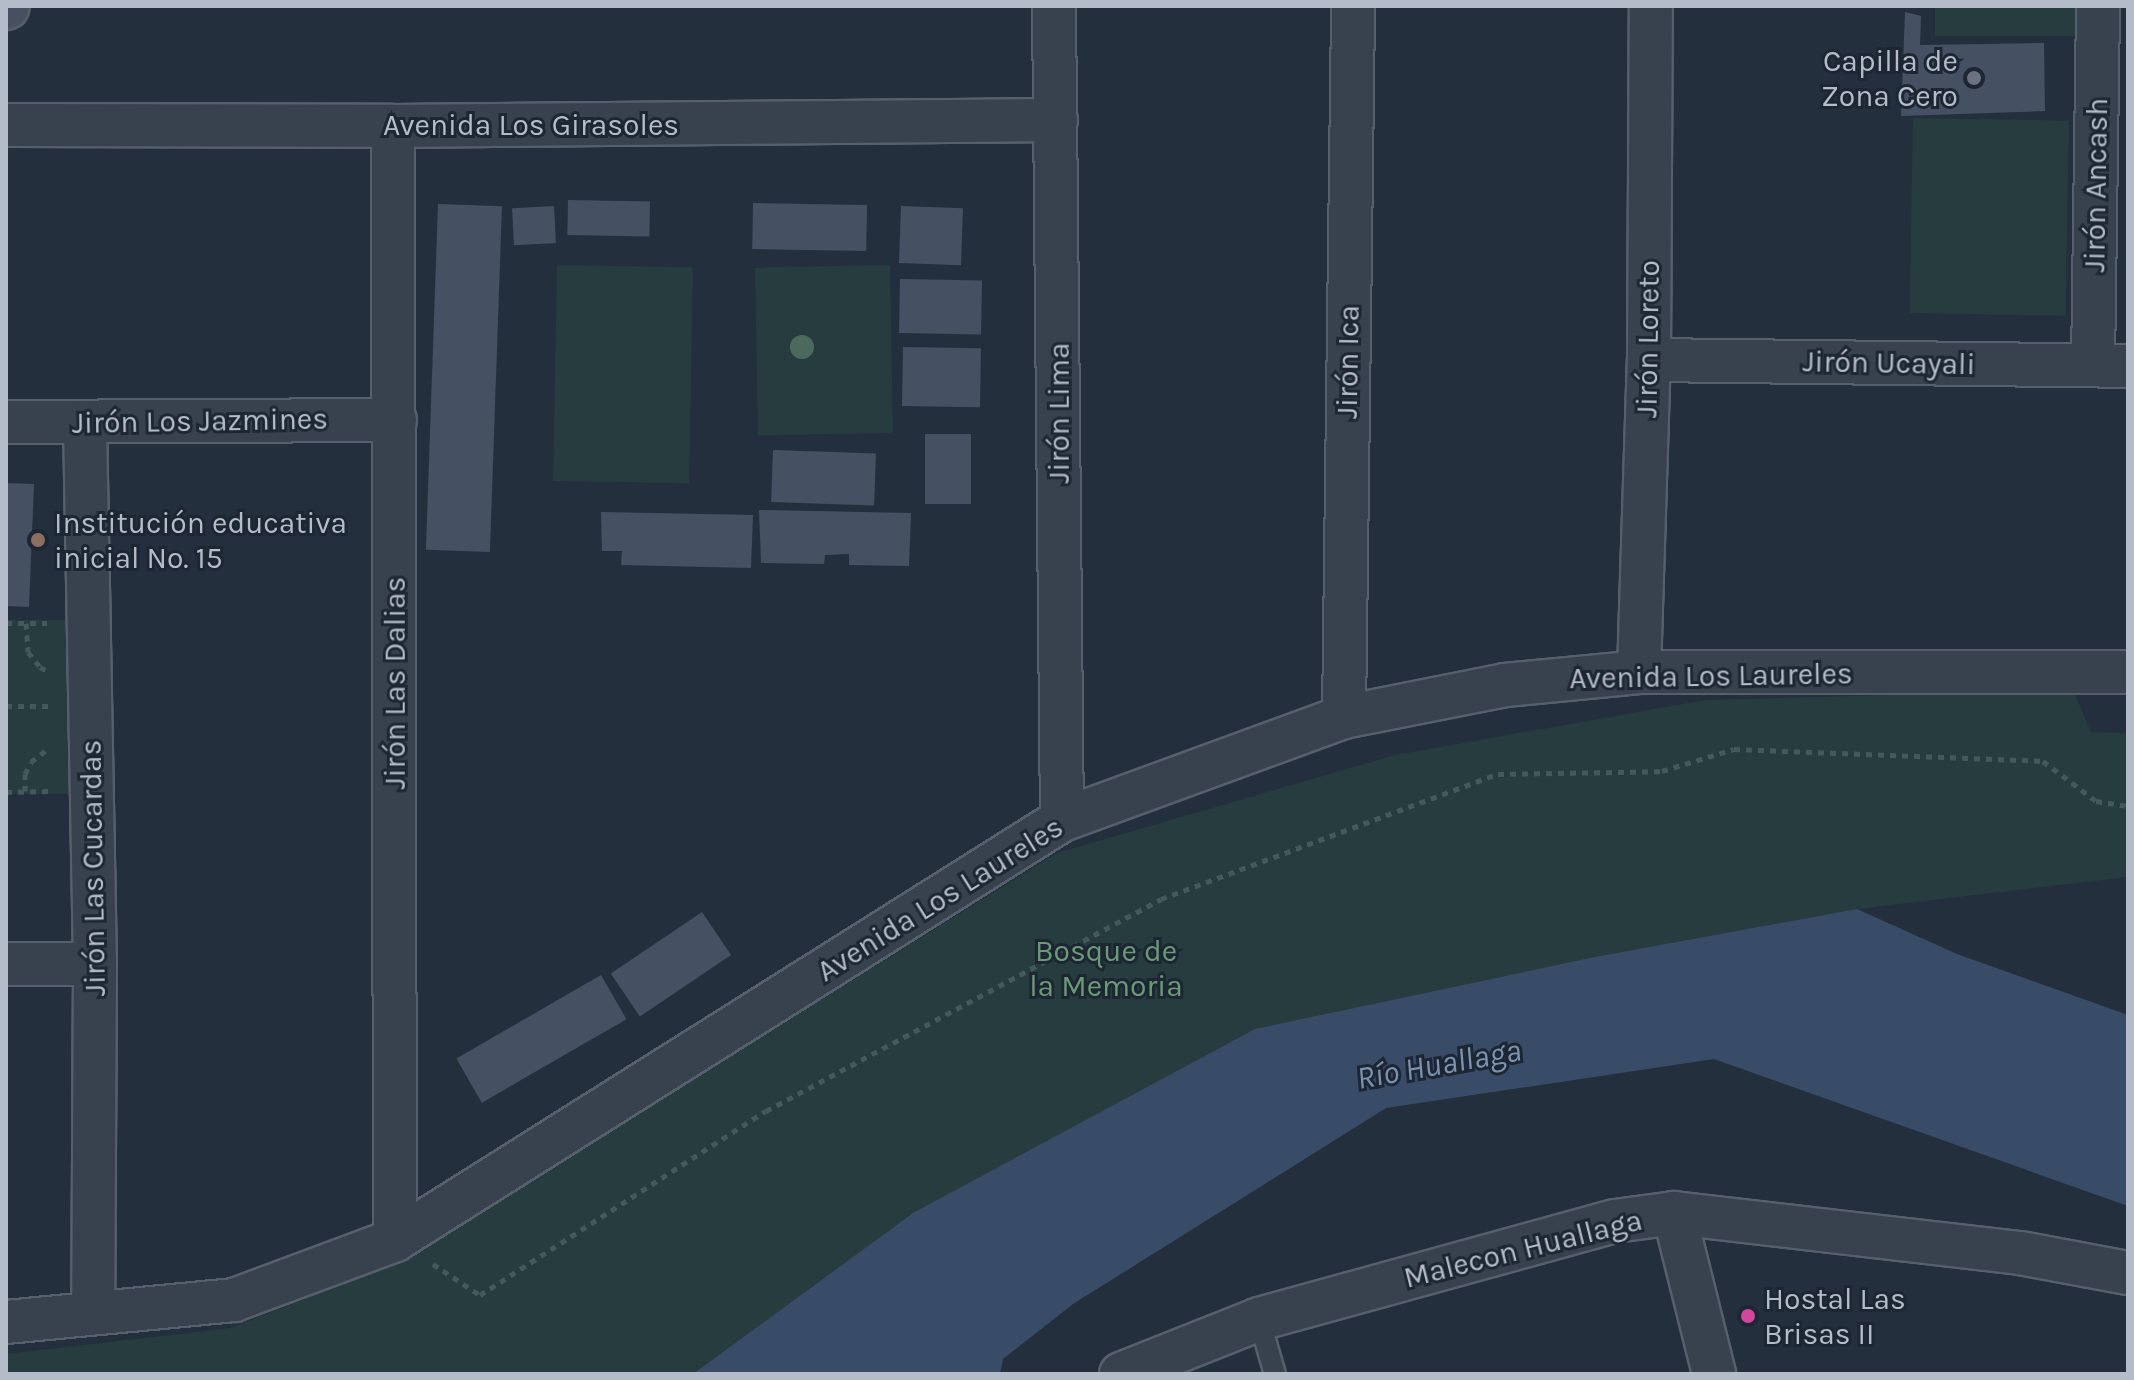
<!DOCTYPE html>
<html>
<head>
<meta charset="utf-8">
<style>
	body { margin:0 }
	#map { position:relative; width:2134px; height:1380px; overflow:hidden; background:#242f3e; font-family:Karla,sans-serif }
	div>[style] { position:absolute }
	.green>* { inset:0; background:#263c3f; transform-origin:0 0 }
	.water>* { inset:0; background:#394c67 }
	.building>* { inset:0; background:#455162; transform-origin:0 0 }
	.path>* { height:5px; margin-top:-2.5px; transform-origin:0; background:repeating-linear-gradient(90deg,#44595c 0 6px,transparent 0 12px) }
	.roads { filter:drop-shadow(2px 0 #565f6c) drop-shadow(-2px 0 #565f6c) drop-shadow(0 2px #565f6c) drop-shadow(0 -2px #565f6c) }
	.lane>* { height:20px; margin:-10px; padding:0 10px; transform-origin:10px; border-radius:10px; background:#38414e }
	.street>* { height:42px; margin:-21px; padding:0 21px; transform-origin:21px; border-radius:21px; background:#38414e }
	.secondary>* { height:44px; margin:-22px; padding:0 22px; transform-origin:22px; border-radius:22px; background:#465061 }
	.trees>* { width:24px; height:24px; margin:-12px; border-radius:50%; background:#4b6a5d }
	.dots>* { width:22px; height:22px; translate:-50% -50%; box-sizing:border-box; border:4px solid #1d2633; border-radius:50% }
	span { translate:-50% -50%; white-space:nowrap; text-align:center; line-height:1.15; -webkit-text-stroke:6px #1d2633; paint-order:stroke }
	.poi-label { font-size:30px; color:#b4bcc9 }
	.right { translate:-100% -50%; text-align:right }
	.left { translate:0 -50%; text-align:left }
	.street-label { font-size:30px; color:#b4bcc9 }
	.park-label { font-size:30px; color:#6b9a76 }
	.water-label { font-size:32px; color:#7c92b1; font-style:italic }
	.frame { position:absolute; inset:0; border:8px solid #b4bcc9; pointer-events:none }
</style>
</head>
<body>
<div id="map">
	<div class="green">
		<div style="left:1935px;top:6px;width:151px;height:30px"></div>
		<div style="left:1913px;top:118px;width:156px;height:195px;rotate:1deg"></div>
		<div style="left:557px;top:265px;width:136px;height:216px;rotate:1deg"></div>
		<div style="left:890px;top:265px;width:168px;height:135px;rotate:89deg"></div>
		<div style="left:6px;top:620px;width:65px;height:174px"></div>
		<div style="clip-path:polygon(2073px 690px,2091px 732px,2128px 733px,2128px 877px,1857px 909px,1600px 956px,913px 1213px,693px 1374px,6px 1374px,6px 1354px,231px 1328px,400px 1262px,1057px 853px,1395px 755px,1706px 700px)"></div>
	</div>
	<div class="water">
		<div style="clip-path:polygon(1857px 909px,1957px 954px,2128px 1015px,2128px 1206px,1714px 1059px,1386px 1108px,1073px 1304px,1003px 1359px,1000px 1374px,693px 1374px,913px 1213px,1255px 1029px,1600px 956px)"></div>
	</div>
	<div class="building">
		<div style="clip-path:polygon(1905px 12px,1921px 16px,1920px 45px,2044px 43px,2045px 111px,1901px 116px)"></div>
		<div style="left:568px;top:200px;width:82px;height:35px;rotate:1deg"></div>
		<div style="left:438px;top:204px;width:64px;height:346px;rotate:2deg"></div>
		<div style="left:867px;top:205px;width:46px;height:114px;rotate:91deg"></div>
		<div style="left:554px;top:206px;width:37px;height:42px;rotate:87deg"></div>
		<div style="left:901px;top:206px;width:62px;height:57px;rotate:2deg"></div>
		<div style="left:900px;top:279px;width:82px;height:54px;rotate:1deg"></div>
		<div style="left:903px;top:347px;width:78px;height:59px;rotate:1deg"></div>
		<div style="left:925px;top:434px;width:46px;height:70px"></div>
		<div style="left:773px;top:450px;width:103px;height:52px;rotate:2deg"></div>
		<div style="clip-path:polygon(6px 483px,34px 484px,29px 607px,6px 606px)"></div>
		<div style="clip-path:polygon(759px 510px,911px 513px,909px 566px,849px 565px,849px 554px,825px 555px,824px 564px,761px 563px)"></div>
		<div style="clip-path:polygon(601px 512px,753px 515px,751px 568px,621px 565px,622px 551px,602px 551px)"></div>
		<div style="left:702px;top:912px;width:52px;height:110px;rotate:56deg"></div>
		<div style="left:601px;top:975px;width:51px;height:167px;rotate:60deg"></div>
	</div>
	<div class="path">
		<div style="left:6px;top:623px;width:41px"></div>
		<div style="left:26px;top:623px;width:29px;rotate:86deg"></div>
		<div style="left:28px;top:652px;width:19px;rotate:51deg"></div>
		<div style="left:40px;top:667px;width:11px;rotate:27deg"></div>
		<div style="left:6px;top:706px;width:44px"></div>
		<div style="left:25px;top:791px;width:17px;rotate:-90deg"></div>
		<div style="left:25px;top:774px;width:13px;rotate:-63deg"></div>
		<div style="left:31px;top:762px;width:24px;rotate:-38deg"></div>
		<div style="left:6px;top:792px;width:45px;rotate:-1.3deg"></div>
		<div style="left:433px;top:1264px;width:56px;rotate:33.4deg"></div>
		<div style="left:480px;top:1295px;width:340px;rotate:-32.8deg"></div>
		<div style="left:766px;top:1111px;width:448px;rotate:-28.2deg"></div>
		<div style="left:1161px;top:899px;width:359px;rotate:-20.4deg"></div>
		<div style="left:1498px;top:774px;width:164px;rotate:-1deg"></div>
		<div style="left:1662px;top:771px;width:75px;rotate:-17deg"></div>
		<div style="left:1734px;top:749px;width:309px;rotate:2.2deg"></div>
		<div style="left:2043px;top:761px;width:66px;rotate:37deg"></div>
		<div style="left:2096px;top:801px;width:32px;rotate:9deg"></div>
	</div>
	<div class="roads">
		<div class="lane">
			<div style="left:1259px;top:1319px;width:57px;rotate:73.8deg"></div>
		</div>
		<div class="street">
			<div style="left:1054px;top:6px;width:814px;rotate:89.44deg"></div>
			<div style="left:6px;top:125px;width:387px;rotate:0.1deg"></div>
			<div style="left:393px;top:126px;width:663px;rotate:-0.52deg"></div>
			<div style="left:393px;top:126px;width:1114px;rotate:89.9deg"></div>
			<div style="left:1649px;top:360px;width:479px;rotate:0.7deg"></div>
			<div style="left:2093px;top:365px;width:359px;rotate:-89.2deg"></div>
			<div style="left:6px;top:422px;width:389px;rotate:-0.3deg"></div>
			<div style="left:85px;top:423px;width:541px;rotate:88.94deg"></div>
			<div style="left:95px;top:964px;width:348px;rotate:90.3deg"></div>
			<div style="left:1639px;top:672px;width:312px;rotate:-88.2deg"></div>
			<div style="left:1649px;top:360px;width:354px;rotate:-89.7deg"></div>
			<div style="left:1344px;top:717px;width:711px;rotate:-89.27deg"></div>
			<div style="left:6px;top:964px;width:89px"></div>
			<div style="left:1674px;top:1213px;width:166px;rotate:76deg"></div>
			<div style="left:6px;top:1322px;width:229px;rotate:-5.5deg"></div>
			<div style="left:234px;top:1300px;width:172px;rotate:-20.4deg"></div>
			<div style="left:395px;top:1240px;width:788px;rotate:-32.2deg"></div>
			<div style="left:1062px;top:820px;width:300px;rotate:-20.1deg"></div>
			<div style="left:1344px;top:717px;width:164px;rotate:-11.2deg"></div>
			<div style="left:1505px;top:685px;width:135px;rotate:-5.5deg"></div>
			<div style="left:1639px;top:672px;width:489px"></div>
			<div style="left:1121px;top:1374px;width:149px;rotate:-21.7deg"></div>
			<div style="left:1259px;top:1319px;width:369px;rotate:-15.4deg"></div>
			<div style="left:1615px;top:1221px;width:60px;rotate:-7.7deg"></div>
			<div style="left:1674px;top:1213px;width:348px;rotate:6.6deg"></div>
			<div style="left:2020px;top:1253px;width:110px;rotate:10.5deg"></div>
		</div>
		<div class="secondary">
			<div style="left:6px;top:7px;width:1px;rotate:-45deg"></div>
		</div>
	</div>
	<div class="trees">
		<div style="left:802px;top:347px"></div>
	</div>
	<div class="dots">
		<div style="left:1974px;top:78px;background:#6b7280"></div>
		<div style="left:38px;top:540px;background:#8d6e63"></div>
		<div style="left:1748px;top:1316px;background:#d1479c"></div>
	</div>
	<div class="poi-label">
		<span class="right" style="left:1958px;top:78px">Capilla de<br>Zona Cero</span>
		<span class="left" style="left:54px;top:540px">Institución educativa<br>inicial No. 15</span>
		<span class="left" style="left:1764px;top:1316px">Hostal Las<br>Brisas II</span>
	</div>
	<div class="street-label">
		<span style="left:531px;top:125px">Avenida Los Girasoles</span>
		<span style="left:2096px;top:185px;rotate:-89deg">Jirón Ancash</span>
		<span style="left:1648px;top:339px;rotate:-89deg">Jirón Loreto</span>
		<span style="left:1348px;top:362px;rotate:-89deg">Jirón Ica</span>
		<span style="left:1889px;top:363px;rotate:1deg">Jirón Ucayali</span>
		<span style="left:1059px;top:413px;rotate:-90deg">Jirón Lima</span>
		<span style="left:200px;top:421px;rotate:-1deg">Jirón Los Jazmines</span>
		<span style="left:1711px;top:676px;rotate:-1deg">Avenida Los Laureles</span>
		<span style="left:395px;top:683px;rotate:-90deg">Jirón Las Dalias</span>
		<span style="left:93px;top:868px;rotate:-91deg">Jirón Las Cucardas</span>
		<span style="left:940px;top:899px;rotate:-32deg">Avenida Los Laureles</span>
		<span style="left:1523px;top:1249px;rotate:-14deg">Malecon Huallaga</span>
	</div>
	<div class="park-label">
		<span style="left:1106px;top:968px">Bosque de<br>la Memoria</span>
	</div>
	<div class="water-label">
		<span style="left:1439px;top:1065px;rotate:-10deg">Río Huallaga</span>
	</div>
	<div class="frame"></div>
</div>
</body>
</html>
